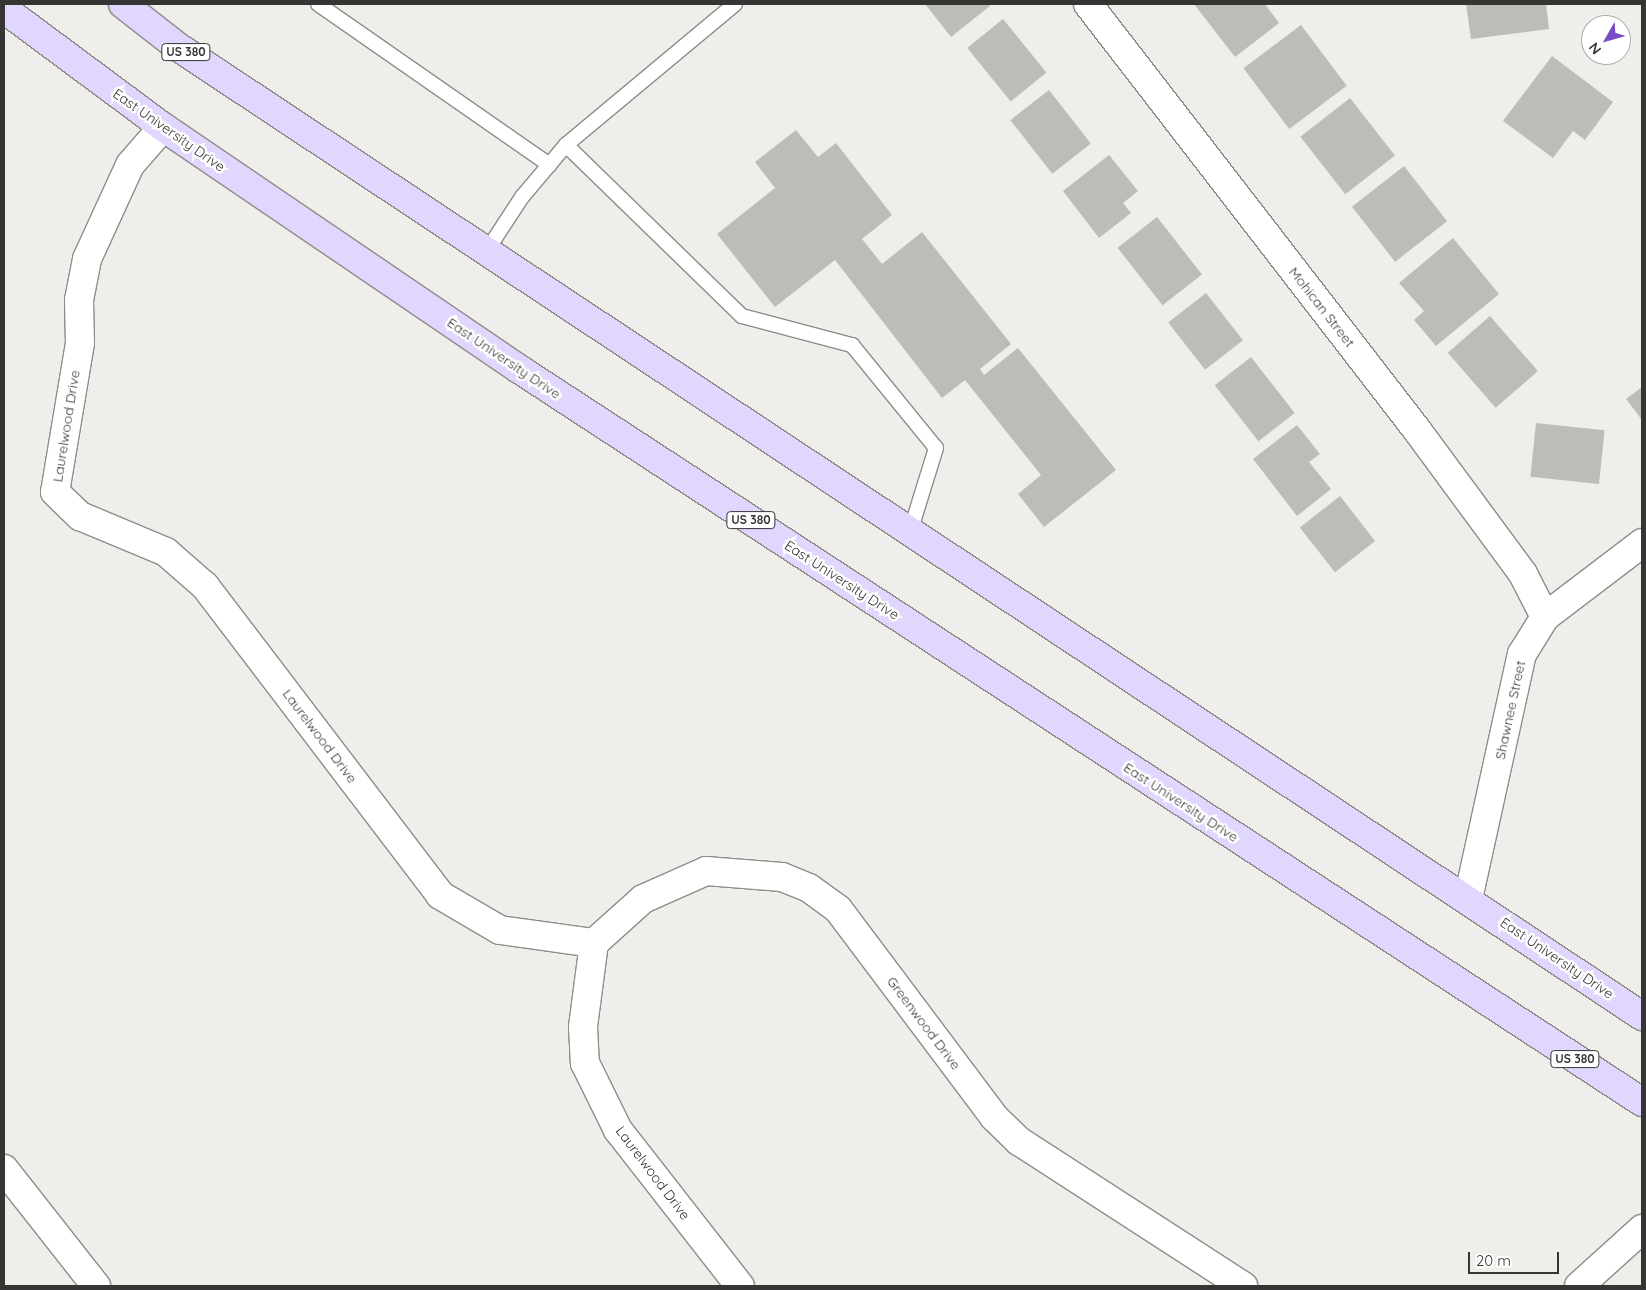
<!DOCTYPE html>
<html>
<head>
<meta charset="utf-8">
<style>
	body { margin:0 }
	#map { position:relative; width:1646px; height:1290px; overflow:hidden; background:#f0eeea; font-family:Quicksand,sans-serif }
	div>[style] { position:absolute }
	.building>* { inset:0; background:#bdbcb8; transform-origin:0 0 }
	.roads { filter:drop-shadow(1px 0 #8e8d89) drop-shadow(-1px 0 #8e8d89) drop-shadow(0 1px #8e8d89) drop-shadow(0 -1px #8e8d89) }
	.lane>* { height:14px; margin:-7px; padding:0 7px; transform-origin:7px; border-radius:7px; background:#fff }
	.street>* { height:28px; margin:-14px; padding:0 14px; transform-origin:14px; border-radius:14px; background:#fff }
	.primary>* { height:28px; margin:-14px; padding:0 14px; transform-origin:14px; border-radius:14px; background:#e1d6fe }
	span { translate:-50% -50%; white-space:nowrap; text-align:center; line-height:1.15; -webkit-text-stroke:5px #fff; paint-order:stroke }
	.shield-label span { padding:1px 4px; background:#fff; border:1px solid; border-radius:4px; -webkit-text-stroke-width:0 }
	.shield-label { font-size:12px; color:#353533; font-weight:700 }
	.street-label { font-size:14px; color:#353533 }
	.frame { position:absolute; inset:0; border:5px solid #353533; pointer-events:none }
	.north { position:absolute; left:1581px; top:15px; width:50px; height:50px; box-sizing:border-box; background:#fff; border:1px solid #aeaead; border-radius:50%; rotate:232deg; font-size:14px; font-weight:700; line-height:20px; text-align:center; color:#353533 }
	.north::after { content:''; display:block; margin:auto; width:18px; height:22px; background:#7a4dc6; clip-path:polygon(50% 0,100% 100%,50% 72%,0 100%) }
	.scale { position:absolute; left:1468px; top:1252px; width:91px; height:22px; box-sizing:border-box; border:2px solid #353533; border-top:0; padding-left:6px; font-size:15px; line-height:18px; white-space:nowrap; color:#353533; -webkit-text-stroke:4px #fff; paint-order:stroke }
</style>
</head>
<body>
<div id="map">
	<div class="building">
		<div style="clip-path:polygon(925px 4px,988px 4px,990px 6px,951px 37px)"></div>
		<div style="clip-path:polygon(1194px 4px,1265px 4px,1279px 23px,1235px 57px)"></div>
		<div style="clip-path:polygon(1466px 4px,1546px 4px,1549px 29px,1471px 39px)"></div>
		<div style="left:1003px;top:19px;width:69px;height:46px;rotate:51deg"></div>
		<div style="left:1301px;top:25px;width:76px;height:72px;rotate:53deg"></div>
		<div style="clip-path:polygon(1552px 56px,1613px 102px,1585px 140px,1573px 131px,1553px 158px,1503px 121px)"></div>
		<div style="left:1049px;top:90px;width:68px;height:49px;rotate:52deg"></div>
		<div style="left:1350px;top:98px;width:73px;height:63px;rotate:52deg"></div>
		<div style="clip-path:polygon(796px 130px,818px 157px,836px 143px,892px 215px,862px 239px,882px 264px,922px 232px,1011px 344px,980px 369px,984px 375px,1018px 348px,1116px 470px,1044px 527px,1018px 494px,1041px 475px,965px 380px,942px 398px,835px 260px,775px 307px,717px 234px,775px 188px,755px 162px)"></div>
		<div style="clip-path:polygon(1109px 155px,1138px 191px,1123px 203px,1131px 213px,1099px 238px,1063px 191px)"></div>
		<div style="left:1404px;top:166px;width:70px;height:66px;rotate:52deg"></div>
		<div style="left:1157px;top:217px;width:73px;height:50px;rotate:52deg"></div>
		<div style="clip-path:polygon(1453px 238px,1499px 294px,1436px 346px,1414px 320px,1424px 311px,1399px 283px)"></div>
		<div style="left:1206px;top:293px;width:60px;height:48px;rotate:52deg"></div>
		<div style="left:1490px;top:316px;width:73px;height:56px;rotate:49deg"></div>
		<div style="left:1251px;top:357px;width:71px;height:46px;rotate:52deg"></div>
		<div style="clip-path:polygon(1642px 387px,1642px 420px,1626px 399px)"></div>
		<div style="left:1536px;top:423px;width:69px;height:54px;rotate:6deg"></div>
		<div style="clip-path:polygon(1297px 425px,1320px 454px,1309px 462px,1331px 489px,1297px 516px,1253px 459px)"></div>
		<div style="left:1340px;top:496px;width:57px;height:51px;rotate:52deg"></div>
	</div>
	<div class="roads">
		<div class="lane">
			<div style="left:318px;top:4px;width:282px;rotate:34.8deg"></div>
			<div style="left:735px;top:4px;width:220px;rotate:140.2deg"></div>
			<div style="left:566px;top:145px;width:245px;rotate:44.2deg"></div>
			<div style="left:742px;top:316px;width:114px;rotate:14.8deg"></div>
			<div style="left:852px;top:345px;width:133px;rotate:50.8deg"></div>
			<div style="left:936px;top:448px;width:88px;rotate:107.2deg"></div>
			<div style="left:486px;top:252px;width:66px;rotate:-56.8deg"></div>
			<div style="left:522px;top:197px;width:68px;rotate:-49.8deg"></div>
		</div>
		<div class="street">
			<div style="left:1088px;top:4px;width:538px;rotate:52.32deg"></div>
			<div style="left:1417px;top:430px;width:179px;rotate:53.6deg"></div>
			<div style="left:1523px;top:574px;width:48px;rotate:62.9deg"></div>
			<div style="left:163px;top:127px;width:50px;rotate:131deg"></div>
			<div style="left:130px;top:165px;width:103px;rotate:114.6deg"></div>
			<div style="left:87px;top:259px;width:42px;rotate:101deg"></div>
			<div style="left:79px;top:300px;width:43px;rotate:88.7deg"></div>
			<div style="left:80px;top:343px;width:151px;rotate:99.5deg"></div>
			<div style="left:55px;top:492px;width:35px;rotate:44deg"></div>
			<div style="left:80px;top:516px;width:93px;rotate:22.7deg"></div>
			<div style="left:166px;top:552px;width:52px;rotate:41.1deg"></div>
			<div style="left:205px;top:586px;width:388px;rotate:52.7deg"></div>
			<div style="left:440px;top:895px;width:69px;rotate:30.3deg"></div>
			<div style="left:500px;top:930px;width:95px;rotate:7.9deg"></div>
			<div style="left:1468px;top:899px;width:251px;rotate:-77.6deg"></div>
			<div style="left:1522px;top:654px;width:44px;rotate:-58.1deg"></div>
			<div style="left:1545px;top:617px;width:122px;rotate:-37.3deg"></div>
			<div style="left:594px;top:943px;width:66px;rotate:-41.9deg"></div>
			<div style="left:643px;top:899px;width:69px;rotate:-24deg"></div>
			<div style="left:706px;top:871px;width:76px;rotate:4.5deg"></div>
			<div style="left:782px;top:877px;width:29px;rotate:22deg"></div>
			<div style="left:809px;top:888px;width:36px;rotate:36deg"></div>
			<div style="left:838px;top:909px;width:260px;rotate:53.1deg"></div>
			<div style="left:994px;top:1117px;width:35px;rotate:44deg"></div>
			<div style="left:1019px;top:1141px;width:267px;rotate:32.9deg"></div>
			<div style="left:594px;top:943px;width:85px;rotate:97.5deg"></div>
			<div style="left:583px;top:1027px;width:36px;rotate:87deg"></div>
			<div style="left:585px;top:1063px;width:75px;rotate:63.8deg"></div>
			<div style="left:618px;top:1130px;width:198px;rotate:52deg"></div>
			<div style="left:4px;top:1169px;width:149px;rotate:51.8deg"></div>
			<div style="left:1579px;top:1286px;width:85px;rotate:-42.1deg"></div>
		</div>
		<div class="primary">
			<div style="left:123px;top:4px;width:70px;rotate:38deg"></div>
			<div style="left:178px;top:47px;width:1756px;rotate:33.5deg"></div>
			<div style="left:4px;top:9px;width:198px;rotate:36.6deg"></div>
			<div style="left:163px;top:127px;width:430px;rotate:34.2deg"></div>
			<div style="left:519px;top:369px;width:1341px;rotate:33.13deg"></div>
		</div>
	</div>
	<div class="shield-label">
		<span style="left:186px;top:52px">US 380</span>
		<span style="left:751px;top:520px">US 380</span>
		<span style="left:1575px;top:1059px">US 380</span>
	</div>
	<div class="street-label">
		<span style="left:169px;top:130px;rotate:35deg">East University Drive</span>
		<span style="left:1322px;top:307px;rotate:52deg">Mohican Street</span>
		<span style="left:504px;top:358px;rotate:34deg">East University Drive</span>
		<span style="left:66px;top:426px;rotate:-81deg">Laurelwood Drive</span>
		<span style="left:842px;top:580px;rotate:33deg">East University Drive</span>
		<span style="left:1510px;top:710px;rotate:-78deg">Shawnee Street</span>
		<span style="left:320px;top:736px;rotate:53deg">Laurelwood Drive</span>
		<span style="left:1181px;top:802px;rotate:33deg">East University Drive</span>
		<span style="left:1557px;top:958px;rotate:34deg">East University Drive</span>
		<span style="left:924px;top:1023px;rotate:53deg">Greenwood Drive</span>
		<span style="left:653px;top:1173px;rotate:53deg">Laurelwood Drive</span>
	</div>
	<div class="frame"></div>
	<div class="north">N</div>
	<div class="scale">20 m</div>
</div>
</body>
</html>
